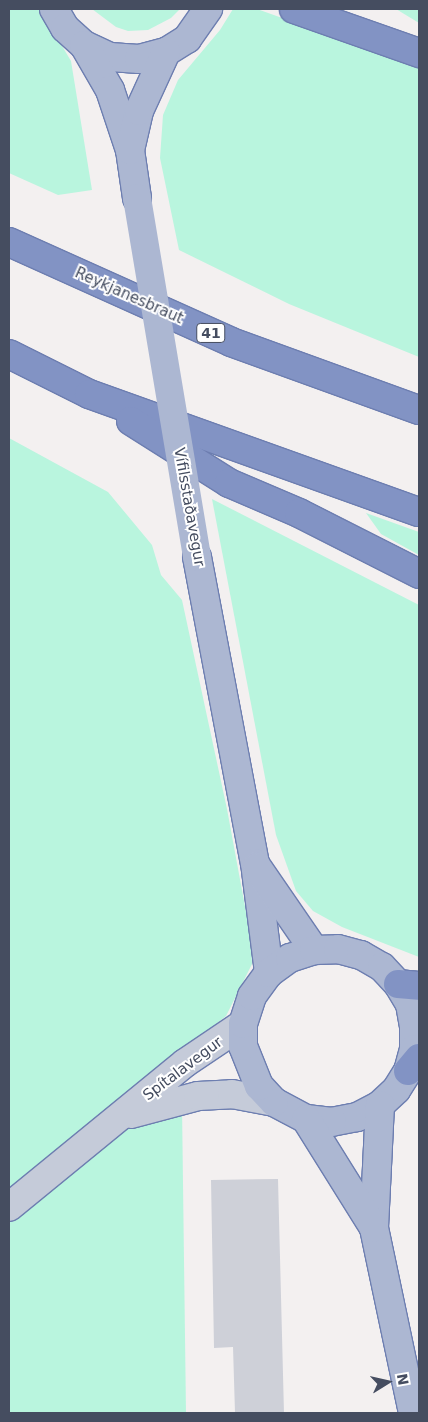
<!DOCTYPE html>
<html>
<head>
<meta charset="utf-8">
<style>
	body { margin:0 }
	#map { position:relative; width:428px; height:1422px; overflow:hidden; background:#f3f0f0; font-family:"DejaVu Sans",sans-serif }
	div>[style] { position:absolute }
	.green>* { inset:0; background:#b9f5de }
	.building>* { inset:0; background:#ced0d8 }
	.roads { filter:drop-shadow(1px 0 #6d7eb0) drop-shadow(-1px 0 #6d7eb0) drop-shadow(0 1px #6d7eb0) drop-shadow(0 -1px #6d7eb0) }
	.minor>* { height:28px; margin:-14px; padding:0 14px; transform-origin:14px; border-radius:14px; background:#c5cbd9 }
	.major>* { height:28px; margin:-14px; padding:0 14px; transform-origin:14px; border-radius:14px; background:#acb7d2 }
	.highway>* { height:28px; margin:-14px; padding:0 14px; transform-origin:14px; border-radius:14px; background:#8293c4 }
	.major-bridge>* { height:28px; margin:-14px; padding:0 14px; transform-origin:14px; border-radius:14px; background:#acb7d2 }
	span { translate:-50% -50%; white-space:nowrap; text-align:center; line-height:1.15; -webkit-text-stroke:4px #fff; paint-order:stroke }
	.shield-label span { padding:1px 4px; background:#fff; border:1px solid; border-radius:4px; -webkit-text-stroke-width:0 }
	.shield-label { font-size:14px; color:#454d60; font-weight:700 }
	.street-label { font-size:15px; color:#454d60 }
	.frame { position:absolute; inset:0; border:10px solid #454d60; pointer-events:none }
	.north { position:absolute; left:363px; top:1357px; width:50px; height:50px; -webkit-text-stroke:4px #fff; paint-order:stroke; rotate:80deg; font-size:14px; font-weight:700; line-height:20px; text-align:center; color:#454d60 }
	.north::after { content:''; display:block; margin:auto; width:18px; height:22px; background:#454d60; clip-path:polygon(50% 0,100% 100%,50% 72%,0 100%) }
</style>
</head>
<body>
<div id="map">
	<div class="green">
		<div style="clip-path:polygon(9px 9px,40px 9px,71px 61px,92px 190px,58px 195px,9px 173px)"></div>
		<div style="clip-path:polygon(92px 9px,180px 9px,171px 18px,148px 30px,128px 31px,116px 27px)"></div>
		<div style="clip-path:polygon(233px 9px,257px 9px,419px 67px,419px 357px,289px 304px,179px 250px,160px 158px,163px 115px,178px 80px,220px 30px)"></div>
		<div style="clip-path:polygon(396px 9px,419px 9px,419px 23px)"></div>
		<div style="clip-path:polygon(9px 438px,108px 492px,152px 545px,161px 575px,182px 600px,227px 809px,251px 939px,252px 964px,226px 1016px,9px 1191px)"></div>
		<div style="clip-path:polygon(212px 499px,419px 605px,419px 957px,342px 927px,313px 911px,296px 891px,276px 835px)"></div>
		<div style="clip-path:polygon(366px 513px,419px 532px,419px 555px,381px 534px)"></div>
		<div style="clip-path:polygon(182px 1105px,186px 1413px,9px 1413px,9px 1223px,111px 1134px)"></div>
	</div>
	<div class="building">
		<div style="clip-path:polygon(278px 1179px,284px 1413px,235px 1413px,233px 1347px,214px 1348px,211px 1180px)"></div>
	</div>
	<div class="roads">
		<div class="minor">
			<div style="left:131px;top:1114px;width:69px;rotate:-15deg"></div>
			<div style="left:198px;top:1096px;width:34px;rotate:-3deg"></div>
			<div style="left:232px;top:1094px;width:43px;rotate:10.8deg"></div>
			<div style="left:9px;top:1207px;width:227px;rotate:-39.3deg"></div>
			<div style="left:185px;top:1063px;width:70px;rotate:-33.9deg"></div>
		</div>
		<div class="major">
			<div style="left:54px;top:9px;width:22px;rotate:60deg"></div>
			<div style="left:65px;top:28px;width:25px;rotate:42deg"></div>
			<div style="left:84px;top:45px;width:29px;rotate:25deg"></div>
			<div style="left:110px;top:57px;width:29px;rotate:4deg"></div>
			<div style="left:139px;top:59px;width:28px;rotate:-15deg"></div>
			<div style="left:166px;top:52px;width:25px;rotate:-32deg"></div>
			<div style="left:187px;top:39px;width:37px;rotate:-55deg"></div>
			<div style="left:84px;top:45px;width:52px;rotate:60deg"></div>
			<div style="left:110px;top:90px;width:63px;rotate:71.6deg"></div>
			<div style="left:130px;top:150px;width:49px;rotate:81.7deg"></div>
			<div style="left:130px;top:150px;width:40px;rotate:-77deg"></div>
			<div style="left:139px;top:111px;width:65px;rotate:-65.4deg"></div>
			<div style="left:197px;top:557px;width:311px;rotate:79.3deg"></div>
			<div style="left:255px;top:863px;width:111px;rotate:82.7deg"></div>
			<div style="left:257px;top:867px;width:101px;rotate:55.5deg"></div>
			<div style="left:380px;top:1105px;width:26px;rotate:152deg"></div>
			<div style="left:357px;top:1117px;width:25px;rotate:169deg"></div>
			<div style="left:332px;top:1122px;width:26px;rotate:-173deg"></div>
			<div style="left:306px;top:1119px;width:36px;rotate:-152deg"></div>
			<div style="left:274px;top:1102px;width:22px;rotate:-133deg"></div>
			<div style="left:259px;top:1086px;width:43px;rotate:-111.8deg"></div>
			<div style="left:243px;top:1046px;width:22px;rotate:-90deg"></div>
			<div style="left:243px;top:1024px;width:29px;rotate:-72deg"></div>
			<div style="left:252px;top:996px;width:29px;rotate:-54deg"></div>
			<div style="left:269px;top:973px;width:26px;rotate:-36deg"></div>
			<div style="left:290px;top:958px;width:25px;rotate:-18deg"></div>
			<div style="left:314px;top:950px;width:24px;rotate:-2deg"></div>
			<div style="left:338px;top:949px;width:24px;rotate:15deg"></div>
			<div style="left:361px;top:955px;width:24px;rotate:30deg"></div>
			<div style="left:382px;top:967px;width:23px;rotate:47deg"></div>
			<div style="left:398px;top:984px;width:23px;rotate:59deg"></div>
			<div style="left:410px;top:1004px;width:22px;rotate:80deg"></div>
			<div style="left:414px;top:1026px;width:23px;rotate:90deg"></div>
			<div style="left:414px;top:1049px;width:23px;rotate:105deg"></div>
			<div style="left:408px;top:1071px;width:22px;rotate:122deg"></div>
			<div style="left:396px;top:1090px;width:22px;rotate:137deg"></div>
			<div style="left:380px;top:1105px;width:123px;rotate:92.8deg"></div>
			<div style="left:374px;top:1228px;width:189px;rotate:78.1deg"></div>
			<div style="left:306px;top:1119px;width:128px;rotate:58deg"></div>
		</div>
		<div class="highway">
			<div style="left:294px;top:9px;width:133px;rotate:19.4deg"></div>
			<div style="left:9px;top:242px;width:243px;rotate:24.2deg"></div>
			<div style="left:231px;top:342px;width:200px;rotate:19.9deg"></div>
			<div style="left:9px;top:354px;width:89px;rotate:26.6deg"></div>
			<div style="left:89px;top:394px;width:350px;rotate:19.7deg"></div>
			<div style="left:131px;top:421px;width:116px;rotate:32.3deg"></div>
			<div style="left:229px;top:483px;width:76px;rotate:23.2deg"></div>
			<div style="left:299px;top:513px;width:135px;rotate:26.9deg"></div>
			<div style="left:398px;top:984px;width:21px;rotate:5deg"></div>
			<div style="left:408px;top:1071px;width:17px;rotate:-50deg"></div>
		</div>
	</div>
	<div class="major-bridge">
		<div style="left:137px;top:198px;width:364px;rotate:80.5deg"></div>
	</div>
	<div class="shield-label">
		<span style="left:211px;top:333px">41</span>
	</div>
	<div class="street-label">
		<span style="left:129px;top:296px;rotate:24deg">Reykjanesbraut</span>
		<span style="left:189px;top:507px;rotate:80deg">Vífilsstaðavegur</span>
		<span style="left:183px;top:1069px;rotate:-37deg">Spítalavegur</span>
	</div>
	<div class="frame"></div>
	<div class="north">N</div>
</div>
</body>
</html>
